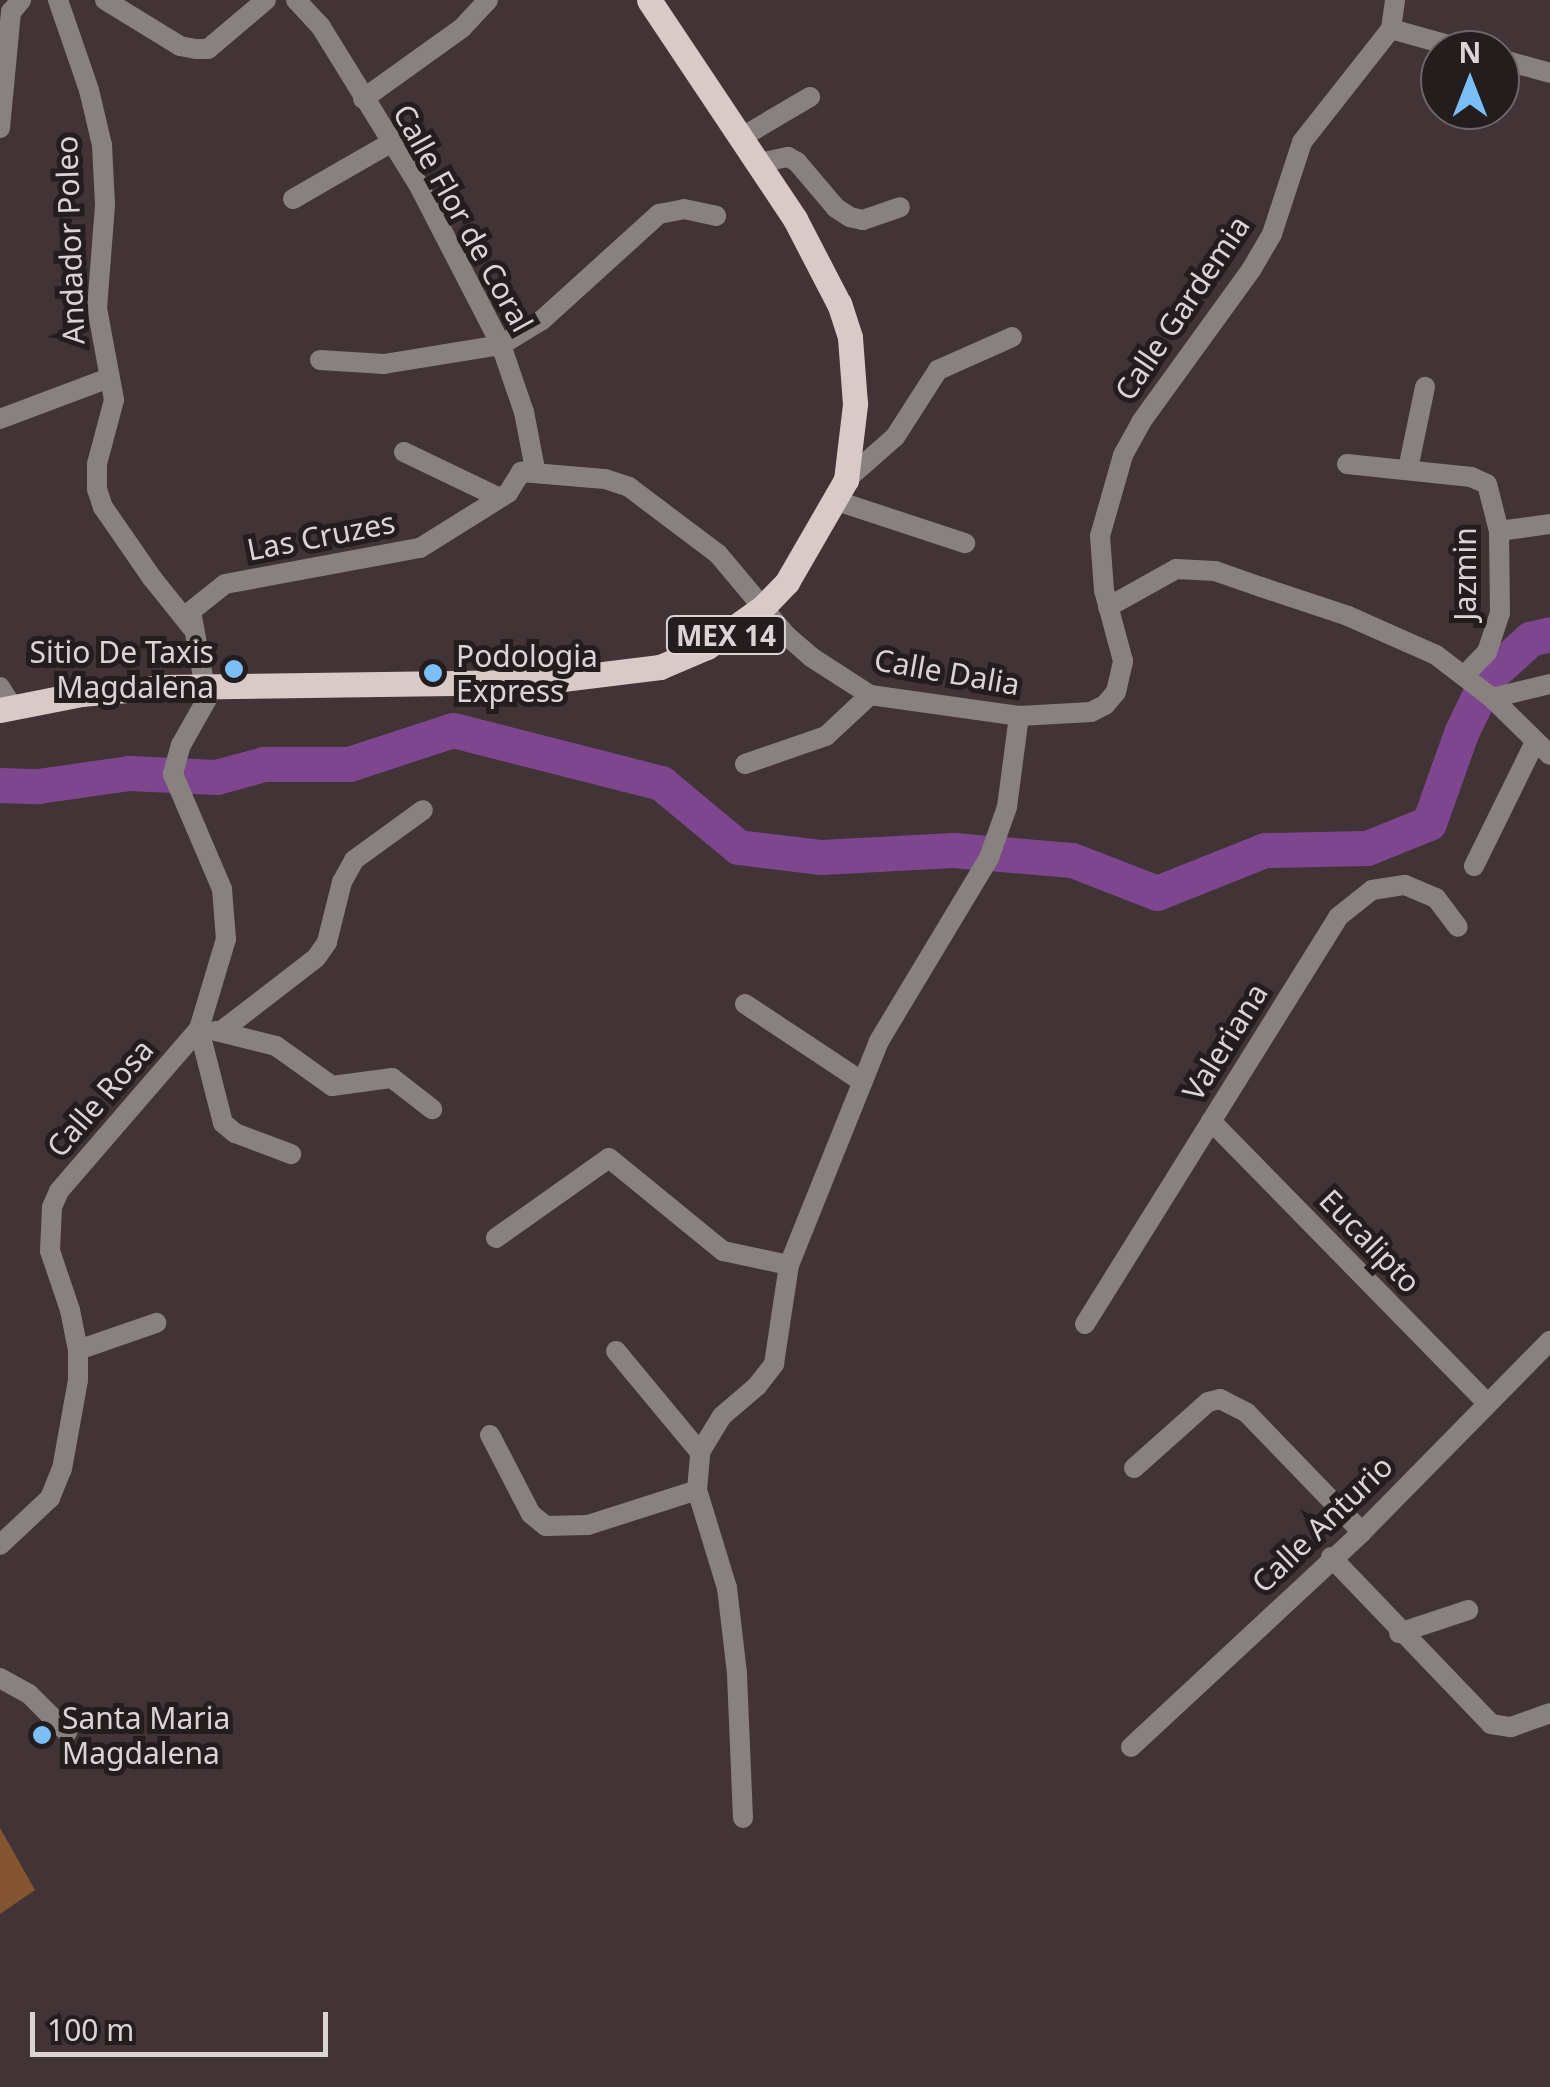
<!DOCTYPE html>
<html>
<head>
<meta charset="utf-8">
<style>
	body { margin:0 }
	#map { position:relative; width:1550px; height:2087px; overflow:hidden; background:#413336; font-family:"Noto Sans",sans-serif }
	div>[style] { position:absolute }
	.green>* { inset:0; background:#855532 }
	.river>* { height:35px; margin:-17.5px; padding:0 17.5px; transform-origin:17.5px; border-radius:17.5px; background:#7f4690 }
	.street>* { height:20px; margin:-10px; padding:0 10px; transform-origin:10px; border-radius:10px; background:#898180 }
	.primary>* { height:25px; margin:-12.5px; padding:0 12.5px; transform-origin:12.5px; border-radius:12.5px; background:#dacac7 }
	.dots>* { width:28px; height:28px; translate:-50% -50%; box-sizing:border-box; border:5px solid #231d1e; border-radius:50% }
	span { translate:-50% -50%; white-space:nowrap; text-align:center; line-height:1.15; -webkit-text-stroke:10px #231d1e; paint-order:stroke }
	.shield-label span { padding:2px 8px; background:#231d1e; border:2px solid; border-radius:8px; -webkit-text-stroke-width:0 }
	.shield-label { font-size:28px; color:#dcd3d5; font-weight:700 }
	.street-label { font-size:30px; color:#dcd3d5 }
	.poi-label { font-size:30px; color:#dcd3d5 }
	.right { translate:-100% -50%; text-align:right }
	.left { translate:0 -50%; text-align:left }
	.north { position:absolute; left:1420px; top:30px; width:100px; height:100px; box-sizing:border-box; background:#231d1e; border:2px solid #6d6667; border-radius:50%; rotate:0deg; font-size:28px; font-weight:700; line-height:40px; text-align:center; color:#dcd3d5 }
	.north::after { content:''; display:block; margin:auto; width:35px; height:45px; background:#7bbef8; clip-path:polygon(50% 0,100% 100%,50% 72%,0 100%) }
	.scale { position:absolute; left:30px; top:2012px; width:298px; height:45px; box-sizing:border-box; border:5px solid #dcd3d5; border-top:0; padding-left:12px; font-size:30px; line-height:35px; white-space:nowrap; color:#dcd3d5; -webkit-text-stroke:8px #231d1e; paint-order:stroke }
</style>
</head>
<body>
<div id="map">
	<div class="green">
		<div style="clip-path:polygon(0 1828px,35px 1890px,0 1914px)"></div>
	</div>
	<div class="river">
		<div style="left:0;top:785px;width:38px;rotate:2deg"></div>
		<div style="left:38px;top:786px;width:92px;rotate:-8.1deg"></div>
		<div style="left:129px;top:773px;width:87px;rotate:2.6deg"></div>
		<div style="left:216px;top:777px;width:50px;rotate:-15.2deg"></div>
		<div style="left:264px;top:764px;width:85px"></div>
		<div style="left:349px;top:764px;width:109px;rotate:-18.1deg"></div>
		<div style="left:453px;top:730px;width:215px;rotate:14.3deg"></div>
		<div style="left:661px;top:783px;width:100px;rotate:39.7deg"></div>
		<div style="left:738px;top:847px;width:84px;rotate:6.9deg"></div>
		<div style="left:821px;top:857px;width:132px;rotate:-3deg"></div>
		<div style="left:953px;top:850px;width:119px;rotate:4.8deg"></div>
		<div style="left:1072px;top:860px;width:91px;rotate:21.2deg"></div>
		<div style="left:1157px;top:893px;width:116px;rotate:-21.7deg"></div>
		<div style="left:1265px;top:850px;width:102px;rotate:-1.1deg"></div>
		<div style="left:1367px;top:848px;width:67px;rotate:-22deg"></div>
		<div style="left:1429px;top:823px;width:96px;rotate:-70.4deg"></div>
		<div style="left:1461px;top:733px;width:62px;rotate:-64.3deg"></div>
		<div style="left:1488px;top:677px;width:57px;rotate:-42.1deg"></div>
		<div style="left:1530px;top:639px;width:21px;rotate:-14deg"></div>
	</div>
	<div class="street">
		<div style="left:58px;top:0;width:95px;rotate:71deg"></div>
		<div style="left:89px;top:90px;width:57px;rotate:76.7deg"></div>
		<div style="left:102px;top:145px;width:60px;rotate:87.1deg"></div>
		<div style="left:105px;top:205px;width:103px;rotate:94.4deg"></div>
		<div style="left:97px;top:308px;width:94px;rotate:79.5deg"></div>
		<div style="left:114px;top:400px;width:66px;rotate:104.9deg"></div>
		<div style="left:97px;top:464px;width:25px;rotate:90deg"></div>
		<div style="left:97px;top:489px;width:19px;rotate:72deg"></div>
		<div style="left:103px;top:507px;width:86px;rotate:55.4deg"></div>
		<div style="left:152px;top:578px;width:65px;rotate:51.2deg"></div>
		<div style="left:105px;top:0;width:88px;rotate:31.5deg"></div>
		<div style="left:180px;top:46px;width:16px;rotate:11deg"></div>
		<div style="left:196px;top:49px;width:12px"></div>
		<div style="left:208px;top:49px;width:76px;rotate:-40.2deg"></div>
		<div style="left:296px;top:0;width:37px;rotate:47deg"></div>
		<div style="left:321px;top:27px;width:185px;rotate:58.3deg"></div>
		<div style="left:418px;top:184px;width:181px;rotate:62.7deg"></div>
		<div style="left:501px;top:345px;width:71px;rotate:71.1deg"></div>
		<div style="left:524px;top:412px;width:58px;rotate:79.1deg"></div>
		<div style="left:535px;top:469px;width:14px;rotate:168deg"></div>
		<div style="left:1391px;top:29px;width:78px;rotate:15.6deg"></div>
		<div style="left:1500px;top:59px;width:52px;rotate:15.6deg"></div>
		<div style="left:363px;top:99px;width:122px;rotate:-35.6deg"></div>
		<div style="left:462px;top:28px;width:38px;rotate:-47deg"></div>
		<div style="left:0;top:128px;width:117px;rotate:-84.6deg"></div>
		<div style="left:11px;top:12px;width:16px;rotate:-50deg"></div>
		<div style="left:742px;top:137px;width:79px;rotate:-30.5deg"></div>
		<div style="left:759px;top:163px;width:30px;rotate:-12deg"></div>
		<div style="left:788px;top:157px;width:10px;rotate:29deg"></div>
		<div style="left:797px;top:162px;width:60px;rotate:49.7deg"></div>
		<div style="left:836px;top:208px;width:17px;rotate:33deg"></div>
		<div style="left:850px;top:217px;width:13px;rotate:13deg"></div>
		<div style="left:863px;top:220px;width:39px;rotate:-19deg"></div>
		<div style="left:293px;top:199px;width:114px;rotate:-29.9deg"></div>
		<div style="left:320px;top:360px;width:64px;rotate:3.6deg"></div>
		<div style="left:384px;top:364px;width:119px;rotate:-9.2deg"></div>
		<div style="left:501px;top:345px;width:48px;rotate:-31.4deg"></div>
		<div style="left:542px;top:320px;width:158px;rotate:-42.2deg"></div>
		<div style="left:659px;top:214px;width:25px;rotate:-11deg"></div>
		<div style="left:684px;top:209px;width:33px;rotate:12deg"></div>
		<div style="left:0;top:419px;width:116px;rotate:-20.6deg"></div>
		<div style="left:404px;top:452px;width:104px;rotate:25.6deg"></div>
		<div style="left:1347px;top:464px;width:125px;rotate:6deg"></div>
		<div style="left:1471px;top:477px;width:17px;rotate:24deg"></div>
		<div style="left:1487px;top:484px;width:49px;rotate:75.7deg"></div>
		<div style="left:1499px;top:531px;width:82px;rotate:89.3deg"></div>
		<div style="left:1500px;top:613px;width:41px;rotate:108.4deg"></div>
		<div style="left:1487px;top:652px;width:32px;rotate:134deg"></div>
		<div style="left:1408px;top:469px;width:84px;rotate:-78.3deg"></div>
		<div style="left:521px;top:472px;width:84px;rotate:4.8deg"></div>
		<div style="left:605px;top:479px;width:25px;rotate:18deg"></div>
		<div style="left:629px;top:487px;width:111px;rotate:37deg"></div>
		<div style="left:718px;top:554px;width:106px;rotate:50deg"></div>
		<div style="left:786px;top:635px;width:33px;rotate:41deg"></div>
		<div style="left:811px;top:657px;width:70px;rotate:32.8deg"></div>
		<div style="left:870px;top:695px;width:150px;rotate:8deg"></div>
		<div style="left:1019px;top:716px;width:72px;rotate:-3.2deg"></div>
		<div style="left:1091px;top:712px;width:16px;rotate:-27deg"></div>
		<div style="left:1105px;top:705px;width:17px;rotate:-50deg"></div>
		<div style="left:1116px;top:692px;width:32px;rotate:-77deg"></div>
		<div style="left:1123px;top:661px;width:73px;rotate:-105deg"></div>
		<div style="left:1104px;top:590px;width:54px;rotate:-94.2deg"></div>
		<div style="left:1100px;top:536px;width:84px;rotate:-74.1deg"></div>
		<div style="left:1123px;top:455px;width:38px;rotate:-61deg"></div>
		<div style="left:1141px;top:422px;width:188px;rotate:-54.1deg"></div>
		<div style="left:1251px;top:270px;width:42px;rotate:-59.7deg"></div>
		<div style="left:1272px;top:234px;width:97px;rotate:-71.9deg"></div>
		<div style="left:1302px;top:142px;width:144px;rotate:-51.8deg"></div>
		<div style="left:1391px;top:29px;width:29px;rotate:-82deg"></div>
		<div style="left:846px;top:480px;width:65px;rotate:-41.3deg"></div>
		<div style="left:895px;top:437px;width:80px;rotate:-57.3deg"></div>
		<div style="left:938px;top:370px;width:81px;rotate:-24deg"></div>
		<div style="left:837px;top:501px;width:135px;rotate:18.2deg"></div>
		<div style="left:1499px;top:531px;width:51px;rotate:-7.8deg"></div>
		<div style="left:1108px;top:607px;width:78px;rotate:-29.2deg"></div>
		<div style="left:1176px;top:569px;width:39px;rotate:3deg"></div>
		<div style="left:1215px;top:571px;width:49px;rotate:19.2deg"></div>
		<div style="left:1261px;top:587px;width:92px;rotate:18.4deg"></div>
		<div style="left:1348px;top:616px;width:96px;rotate:23.9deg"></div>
		<div style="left:1436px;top:655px;width:71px;rotate:37.5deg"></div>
		<div style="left:1492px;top:698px;width:81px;rotate:44.5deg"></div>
		<div style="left:0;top:687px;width:22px;rotate:58deg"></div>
		<div style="left:1492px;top:698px;width:60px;rotate:-13.6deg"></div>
		<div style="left:745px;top:764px;width:86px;rotate:-19.1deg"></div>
		<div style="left:826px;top:736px;width:60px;rotate:-43deg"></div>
		<div style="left:1474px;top:866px;width:138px;rotate:-63.8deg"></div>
		<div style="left:745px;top:1004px;width:141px;rotate:33.5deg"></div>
		<div style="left:199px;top:1029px;width:97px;rotate:75.7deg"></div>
		<div style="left:223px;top:1123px;width:16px;rotate:40deg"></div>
		<div style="left:235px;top:1133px;width:60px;rotate:20.6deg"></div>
		<div style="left:216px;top:1031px;width:62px;rotate:14deg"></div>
		<div style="left:276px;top:1046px;width:69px;rotate:35.5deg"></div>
		<div style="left:332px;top:1086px;width:61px;rotate:-7.6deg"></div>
		<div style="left:392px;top:1078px;width:51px;rotate:37.8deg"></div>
		<div style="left:220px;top:1032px;width:121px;rotate:-37.6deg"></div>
		<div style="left:316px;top:958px;width:19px;rotate:-55deg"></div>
		<div style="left:327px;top:942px;width:62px;rotate:-76deg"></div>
		<div style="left:342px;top:882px;width:25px;rotate:-61deg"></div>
		<div style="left:354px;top:860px;width:85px;rotate:-35.9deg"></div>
		<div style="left:1211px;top:1121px;width:395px;rotate:45.6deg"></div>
		<div style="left:496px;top:1238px;width:138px;rotate:-35.3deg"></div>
		<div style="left:609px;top:1158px;width:147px;rotate:39.2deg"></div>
		<div style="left:723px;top:1251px;width:67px;rotate:12deg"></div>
		<div style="left:1085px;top:1324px;width:479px;rotate:-58.1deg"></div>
		<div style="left:1338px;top:917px;width:43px;rotate:-38.5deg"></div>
		<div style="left:1372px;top:890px;width:33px;rotate:-9deg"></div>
		<div style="left:1405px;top:885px;width:34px;rotate:23deg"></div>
		<div style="left:1436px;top:898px;width:36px;rotate:53deg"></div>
		<div style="left:78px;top:1350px;width:83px;rotate:-19.1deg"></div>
		<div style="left:616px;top:1351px;width:131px;rotate:50.3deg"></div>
		<div style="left:490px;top:1435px;width:89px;rotate:62.6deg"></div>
		<div style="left:531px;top:1514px;width:19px;rotate:39deg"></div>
		<div style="left:546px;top:1526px;width:42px;rotate:-1.4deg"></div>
		<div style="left:588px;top:1525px;width:114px;rotate:-17.8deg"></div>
		<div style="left:1134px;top:1468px;width:99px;rotate:-41.7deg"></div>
		<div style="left:1208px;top:1402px;width:12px;rotate:-14deg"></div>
		<div style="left:1220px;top:1399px;width:30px;rotate:27deg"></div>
		<div style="left:1247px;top:1413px;width:165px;rotate:46deg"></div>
		<div style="left:0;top:1545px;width:69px;rotate:-43.2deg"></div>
		<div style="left:50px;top:1498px;width:31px;rotate:-68deg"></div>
		<div style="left:62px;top:1469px;width:90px;rotate:-79.8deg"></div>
		<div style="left:78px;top:1380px;width:30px;rotate:-90deg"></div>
		<div style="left:78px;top:1350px;width:41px;rotate:-101.3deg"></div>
		<div style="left:70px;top:1310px;width:62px;rotate:-108.7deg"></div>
		<div style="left:50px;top:1251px;width:44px;rotate:-87.4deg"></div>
		<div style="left:52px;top:1207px;width:17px;rotate:-66deg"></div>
		<div style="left:59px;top:1191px;width:214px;rotate:-49.2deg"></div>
		<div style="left:199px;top:1029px;width:94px;rotate:-73.3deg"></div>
		<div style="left:226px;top:939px;width:50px;rotate:-94.6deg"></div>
		<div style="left:222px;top:889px;width:125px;rotate:-113.1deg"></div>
		<div style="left:173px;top:774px;width:30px;rotate:-75deg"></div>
		<div style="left:181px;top:745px;width:53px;rotate:-60.5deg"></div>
		<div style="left:207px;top:699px;width:89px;rotate:-100.3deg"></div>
		<div style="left:191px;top:611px;width:43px;rotate:-38.5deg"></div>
		<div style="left:225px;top:584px;width:198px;rotate:-10.5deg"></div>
		<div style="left:420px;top:548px;width:104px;rotate:-32deg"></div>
		<div style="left:508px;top:493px;width:25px;rotate:-58deg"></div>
		<div style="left:1331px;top:1557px;width:231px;rotate:46.2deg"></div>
		<div style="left:1491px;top:1724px;width:20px;rotate:9deg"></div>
		<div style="left:1511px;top:1727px;width:41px;rotate:-19.7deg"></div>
		<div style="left:1399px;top:1633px;width:73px;rotate:-18.4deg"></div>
		<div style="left:0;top:1678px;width:33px;rotate:29deg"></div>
		<div style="left:29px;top:1694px;width:54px;rotate:45deg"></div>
		<div style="left:1131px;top:1747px;width:316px;rotate:-42.9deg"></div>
		<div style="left:1362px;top:1532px;width:268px;rotate:-45.5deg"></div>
		<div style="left:743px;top:1818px;width:145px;rotate:-92.4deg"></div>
		<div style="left:737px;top:1673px;width:86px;rotate:-96.7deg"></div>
		<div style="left:727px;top:1588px;width:102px;rotate:-107deg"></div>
		<div style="left:697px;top:1490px;width:38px;rotate:-85deg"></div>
		<div style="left:700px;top:1452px;width:42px;rotate:-58.6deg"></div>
		<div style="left:722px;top:1416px;width:46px;rotate:-40.6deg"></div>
		<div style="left:757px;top:1386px;width:28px;rotate:-52deg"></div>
		<div style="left:774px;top:1364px;width:100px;rotate:-81.4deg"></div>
		<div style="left:789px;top:1265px;width:241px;rotate:-68.1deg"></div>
		<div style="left:879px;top:1041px;width:214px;rotate:-59deg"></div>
		<div style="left:989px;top:858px;width:54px;rotate:-70.6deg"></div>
		<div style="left:1007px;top:807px;width:92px;rotate:-82.5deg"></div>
	</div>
	<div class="primary">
		<div style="left:0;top:710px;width:83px;rotate:-11.2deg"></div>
		<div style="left:81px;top:694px;width:81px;rotate:-4.9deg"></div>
		<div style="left:162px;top:687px;width:376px;rotate:-0.8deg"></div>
		<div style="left:538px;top:682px;width:123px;rotate:-7deg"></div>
		<div style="left:660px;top:667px;width:51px;rotate:-23.1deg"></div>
		<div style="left:707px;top:647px;width:69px;rotate:-35.5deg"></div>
		<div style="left:763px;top:607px;width:35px;rotate:-46deg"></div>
		<div style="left:787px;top:582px;width:118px;rotate:-60deg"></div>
		<div style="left:846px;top:480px;width:77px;rotate:-83.2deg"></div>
		<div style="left:855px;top:404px;width:67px;rotate:-94.3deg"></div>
		<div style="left:850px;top:337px;width:35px;rotate:-108deg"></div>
		<div style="left:839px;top:304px;width:96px;rotate:-117.4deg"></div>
		<div style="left:795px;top:219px;width:263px;rotate:-123.7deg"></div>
	</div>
	<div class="dots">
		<div style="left:234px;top:669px;background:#7bbef8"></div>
		<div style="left:433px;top:673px;background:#7bbef8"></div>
		<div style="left:42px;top:1735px;background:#7bbef8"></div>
	</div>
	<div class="shield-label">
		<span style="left:726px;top:635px">MEX 14</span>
	</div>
	<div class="street-label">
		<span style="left:463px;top:218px;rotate:61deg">Calle Flor de Coral</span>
		<span style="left:70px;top:240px;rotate:-92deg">Andador Poleo</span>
		<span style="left:1182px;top:308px;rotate:-56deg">Calle Gardemia</span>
		<span style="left:321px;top:536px;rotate:-11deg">Las Cruzes</span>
		<span style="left:1465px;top:574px;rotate:-90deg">Jazmin</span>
		<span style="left:947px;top:672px;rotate:10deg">Calle Dalia</span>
		<span style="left:1225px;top:1042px;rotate:-58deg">Valeriana</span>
		<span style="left:100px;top:1098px;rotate:-49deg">Calle Rosa</span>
		<span style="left:1370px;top:1241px;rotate:46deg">Eucalipto</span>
		<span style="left:1322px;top:1524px;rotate:-44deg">Calle Anturio</span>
	</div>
	<div class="poi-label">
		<span class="right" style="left:214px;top:669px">Sitio De Taxis<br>Magdalena</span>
		<span class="left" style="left:456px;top:673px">Podologia<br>Express</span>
		<span class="left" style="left:62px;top:1735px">Santa Maria<br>Magdalena</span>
	</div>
	<div class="north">N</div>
	<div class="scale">100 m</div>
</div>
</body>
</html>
